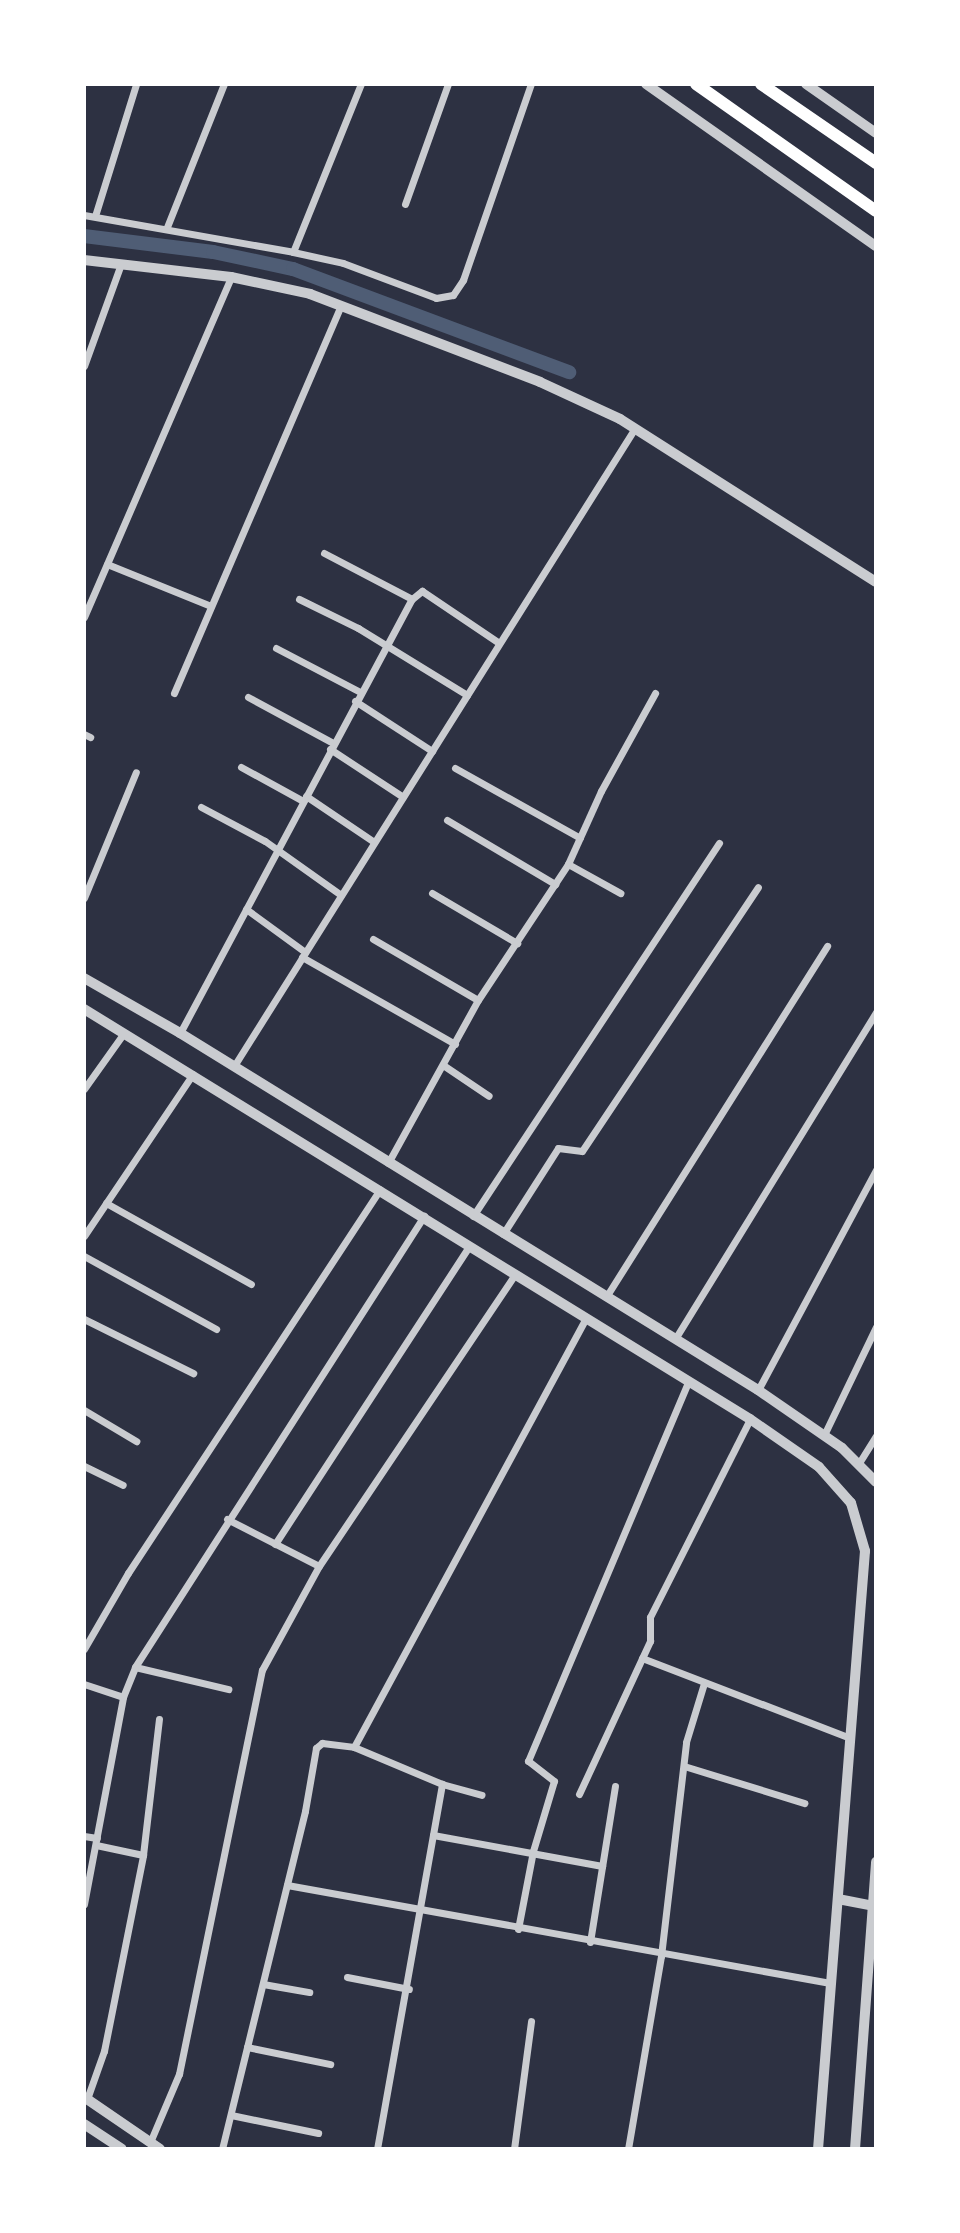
<!DOCTYPE html>
<html>
<head>
<meta charset="utf-8">
<style>
	body { margin:0 }
	#map { position:relative; width:960px; height:2233px; overflow:hidden; background:#2d3142; font-family:"Golos Text",sans-serif }
	div>[style] { position:absolute }
	.canal>* { height:14px; margin:-7px; padding:0 7px; transform-origin:7px; border-radius:7px; background:#4f5d75 }
	.minor>* { height:7px; margin:-3.5px; padding:0 3.5px; transform-origin:3.5px; border-radius:3.5px; background:#caccd0 }
	.tertiary>* { height:10px; margin:-5px; padding:0 5px; transform-origin:5px; border-radius:5px; background:#caccd0 }
	.primary>* { height:12px; margin:-6px; padding:0 6px; transform-origin:6px; border-radius:6px; background:#fff }
	span { translate:-50% -50%; white-space:nowrap; text-align:center; line-height:1.15; -webkit-text-stroke:7px #fff; paint-order:stroke }
	.frame { position:absolute; inset:0; border:86px solid #fff; pointer-events:none }
</style>
</head>
<body>
<div id="map">
	<div class="canal">
		<div style="left:84px;top:236px;width:130px;rotate:7.1deg"></div>
		<div style="left:213px;top:252px;width:82px;rotate:12deg"></div>
		<div style="left:293px;top:269px;width:295px;rotate:20.5deg"></div>
	</div>
	<div class="minor">
		<div style="left:405px;top:204px;width:127px;rotate:-70.3deg"></div>
		<div style="left:84px;top:215px;width:212px;rotate:10deg"></div>
		<div style="left:293px;top:252px;width:51px;rotate:12.4deg"></div>
		<div style="left:343px;top:263px;width:99px;rotate:20.6deg"></div>
		<div style="left:436px;top:298px;width:17px;rotate:-10deg"></div>
		<div style="left:453px;top:295px;width:18px;rotate:-56deg"></div>
		<div style="left:463px;top:280px;width:207px;rotate:-70.9deg"></div>
		<div style="left:95px;top:216px;width:138px;rotate:-72.7deg"></div>
		<div style="left:167px;top:227px;width:154px;rotate:-68.3deg"></div>
		<div style="left:293px;top:252px;width:181px;rotate:-68deg"></div>
		<div style="left:84px;top:366px;width:109px;rotate:-70.1deg"></div>
		<div style="left:324px;top:553px;width:99px;rotate:27.6deg"></div>
		<div style="left:107px;top:564px;width:112px;rotate:22deg"></div>
		<div style="left:299px;top:599px;width:66px;rotate:26.2deg"></div>
		<div style="left:358px;top:628px;width:128px;rotate:31.6deg"></div>
		<div style="left:84px;top:617px;width:370px;rotate:-66.6deg"></div>
		<div style="left:276px;top:648px;width:95px;rotate:27.6deg"></div>
		<div style="left:174px;top:693px;width:422px;rotate:-66.7deg"></div>
		<div style="left:248px;top:697px;width:97px;rotate:28.4deg"></div>
		<div style="left:355px;top:701px;width:92px;rotate:33deg"></div>
		<div style="left:84px;top:734px;width:7px;rotate:27deg"></div>
		<div style="left:330px;top:749px;width:87px;rotate:33.3deg"></div>
		<div style="left:241px;top:767px;width:71px;rotate:28.7deg"></div>
		<div style="left:455px;top:768px;width:143px;rotate:29.2deg"></div>
		<div style="left:306px;top:796px;width:82px;rotate:34.1deg"></div>
		<div style="left:201px;top:807px;width:72px;rotate:28deg"></div>
		<div style="left:265px;top:841px;width:93px;rotate:35.4deg"></div>
		<div style="left:447px;top:820px;width:126px;rotate:30.7deg"></div>
		<div style="left:568px;top:864px;width:80px;rotate:-65.7deg"></div>
		<div style="left:601px;top:791px;width:112px;rotate:-61.1deg"></div>
		<div style="left:432px;top:893px;width:99px;rotate:30.5deg"></div>
		<div style="left:84px;top:898px;width:136px;rotate:-67.6deg"></div>
		<div style="left:246px;top:909px;width:73px;rotate:36.1deg"></div>
		<div style="left:373px;top:939px;width:121px;rotate:30.2deg"></div>
		<div style="left:302px;top:957px;width:176px;rotate:29.6deg"></div>
		<div style="left:180px;top:1033px;width:492px;rotate:-61.9deg"></div>
		<div style="left:412px;top:599px;width:13px;rotate:-39deg"></div>
		<div style="left:422px;top:591px;width:93px;rotate:34deg"></div>
		<div style="left:443px;top:1065px;width:55px;rotate:34deg"></div>
		<div style="left:234px;top:1066px;width:754px;rotate:-57.85deg"></div>
		<div style="left:84px;top:1089px;width:69px;rotate:-54.5deg"></div>
		<div style="left:388px;top:1163px;width:186px;rotate:-61.1deg"></div>
		<div style="left:478px;top:1000px;width:163px;rotate:-56.5deg"></div>
		<div style="left:568px;top:864px;width:60px;rotate:29.1deg"></div>
		<div style="left:106px;top:1203px;width:166px;rotate:29.2deg"></div>
		<div style="left:473px;top:1216px;width:447px;rotate:-56.6deg"></div>
		<div style="left:503px;top:1234px;width:102px;rotate:-57.4deg"></div>
		<div style="left:558px;top:1148px;width:24px;rotate:7deg"></div>
		<div style="left:582px;top:1151px;width:317px;rotate:-56.3deg"></div>
		<div style="left:84px;top:1236px;width:195px;rotate:-56.1deg"></div>
		<div style="left:84px;top:1256px;width:151px;rotate:28.9deg"></div>
		<div style="left:606px;top:1297px;width:415px;rotate:-57.8deg"></div>
		<div style="left:84px;top:1319px;width:122px;rotate:26.4deg"></div>
		<div style="left:675px;top:1339px;width:384px;rotate:-58.4deg"></div>
		<div style="left:758px;top:1390px;width:250px;rotate:-61.8deg"></div>
		<div style="left:84px;top:1410px;width:61px;rotate:30.8deg"></div>
		<div style="left:824px;top:1435px;width:120px;rotate:-64.3deg"></div>
		<div style="left:859px;top:1463px;width:32px;rotate:-58deg"></div>
		<div style="left:84px;top:1466px;width:43px;rotate:26deg"></div>
		<div style="left:227px;top:1519px;width:103px;rotate:27.1deg"></div>
		<div style="left:275px;top:1544px;width:356px;rotate:-56.9deg"></div>
		<div style="left:84px;top:1649px;width:88px;rotate:-59.9deg"></div>
		<div style="left:128px;top:1573px;width:459px;rotate:-56.7deg"></div>
		<div style="left:642px;top:1658px;width:223px;rotate:21deg"></div>
		<div style="left:135px;top:1667px;width:96px;rotate:13.3deg"></div>
		<div style="left:84px;top:1684px;width:41px;rotate:18.4deg"></div>
		<div style="left:354px;top:1747px;width:95px;rotate:22.8deg"></div>
		<div style="left:442px;top:1784px;width:41px;rotate:15.4deg"></div>
		<div style="left:684px;top:1766px;width:126px;rotate:17.1deg"></div>
		<div style="left:579px;top:1794px;width:169px;rotate:-65.1deg"></div>
		<div style="left:650px;top:1641px;width:24px;rotate:-90deg"></div>
		<div style="left:650px;top:1617px;width:222px;rotate:-63.2deg"></div>
		<div style="left:433px;top:1835px;width:172px;rotate:10.4deg"></div>
		<div style="left:84px;top:1836px;width:13px;rotate:9deg"></div>
		<div style="left:96px;top:1845px;width:48px;rotate:12deg"></div>
		<div style="left:287px;top:1885px;width:552px;rotate:10.23deg"></div>
		<div style="left:84px;top:1904px;width:211px;rotate:-79.3deg"></div>
		<div style="left:123px;top:1697px;width:32px;rotate:-68deg"></div>
		<div style="left:135px;top:1667px;width:536px;rotate:-57.35deg"></div>
		<div style="left:518px;top:1929px;width:79px;rotate:-79.1deg"></div>
		<div style="left:533px;top:1851px;width:73px;rotate:-73.3deg"></div>
		<div style="left:554px;top:1781px;width:33px;rotate:-142deg"></div>
		<div style="left:528px;top:1761px;width:410px;rotate:-67.1deg"></div>
		<div style="left:590px;top:1942px;width:158px;rotate:-80.9deg"></div>
		<div style="left:347px;top:1977px;width:63px;rotate:11deg"></div>
		<div style="left:263px;top:1984px;width:47px;rotate:9.9deg"></div>
		<div style="left:247px;top:2047px;width:85px;rotate:11.6deg"></div>
		<div style="left:87px;top:2099px;width:51px;rotate:-70.5deg"></div>
		<div style="left:104px;top:2051px;width:200px;rotate:-78.7deg"></div>
		<div style="left:143px;top:1855px;width:137px;rotate:-83.3deg"></div>
		<div style="left:231px;top:2115px;width:89px;rotate:11.7deg"></div>
		<div style="left:151px;top:2140px;width:72px;rotate:-67deg"></div>
		<div style="left:179px;top:2074px;width:412px;rotate:-78.4deg"></div>
		<div style="left:262px;top:1670px;width:119px;rotate:-61.3deg"></div>
		<div style="left:319px;top:1566px;width:349px;rotate:-56.1deg"></div>
		<div style="left:222px;top:2149px;width:348px;rotate:-76.2deg"></div>
		<div style="left:305px;top:1811px;width:64px;rotate:-80.1deg"></div>
		<div style="left:316px;top:1748px;width:8px;rotate:-40deg"></div>
		<div style="left:322px;top:1743px;width:32px;rotate:7deg"></div>
		<div style="left:354px;top:1747px;width:486px;rotate:-61.6deg"></div>
		<div style="left:377px;top:2149px;width:371px;rotate:-79.9deg"></div>
		<div style="left:514px;top:2149px;width:129px;rotate:-82.4deg"></div>
		<div style="left:628px;top:2149px;width:196px;rotate:-80.3deg"></div>
		<div style="left:661px;top:1956px;width:215px;rotate:-83.3deg"></div>
		<div style="left:686px;top:1742px;width:62px;rotate:-73deg"></div>
	</div>
	<div class="tertiary">
		<div style="left:646px;top:84px;width:281px;rotate:35.2deg"></div>
		<div style="left:806px;top:84px;width:85px;rotate:35deg"></div>
		<div style="left:84px;top:260px;width:148px;rotate:6.6deg"></div>
		<div style="left:231px;top:277px;width:81px;rotate:12.1deg"></div>
		<div style="left:310px;top:294px;width:246px;rotate:20.9deg"></div>
		<div style="left:540px;top:382px;width:88px;rotate:24.8deg"></div>
		<div style="left:620px;top:419px;width:303px;rotate:32.5deg"></div>
		<div style="left:84px;top:978px;width:111px;rotate:29.8deg"></div>
		<div style="left:180px;top:1033px;width:679px;rotate:31.7deg"></div>
		<div style="left:758px;top:1390px;width:102px;rotate:34.6deg"></div>
		<div style="left:842px;top:1448px;width:48px;rotate:45deg"></div>
		<div style="left:84px;top:1009px;width:782px;rotate:31.62deg"></div>
		<div style="left:750px;top:1419px;width:84px;rotate:34.8deg"></div>
		<div style="left:819px;top:1467px;width:48px;rotate:48.4deg"></div>
		<div style="left:851px;top:1503px;width:50px;rotate:73.7deg"></div>
		<div style="left:865px;top:1551px;width:600px;rotate:94.49deg"></div>
		<div style="left:838px;top:1899px;width:36px;rotate:11deg"></div>
		<div style="left:84px;top:2097px;width:92px;rotate:34.4deg"></div>
		<div style="left:84px;top:2124px;width:45px;rotate:33.3deg"></div>
		<div style="left:855px;top:2149px;width:288px;rotate:-85.8deg"></div>
	</div>
	<div class="primary">
		<div style="left:696px;top:84px;width:220px;rotate:35.2deg"></div>
		<div style="left:761px;top:84px;width:140px;rotate:34.5deg"></div>
	</div>
	<div class="frame"></div>
</div>
</body>
</html>
